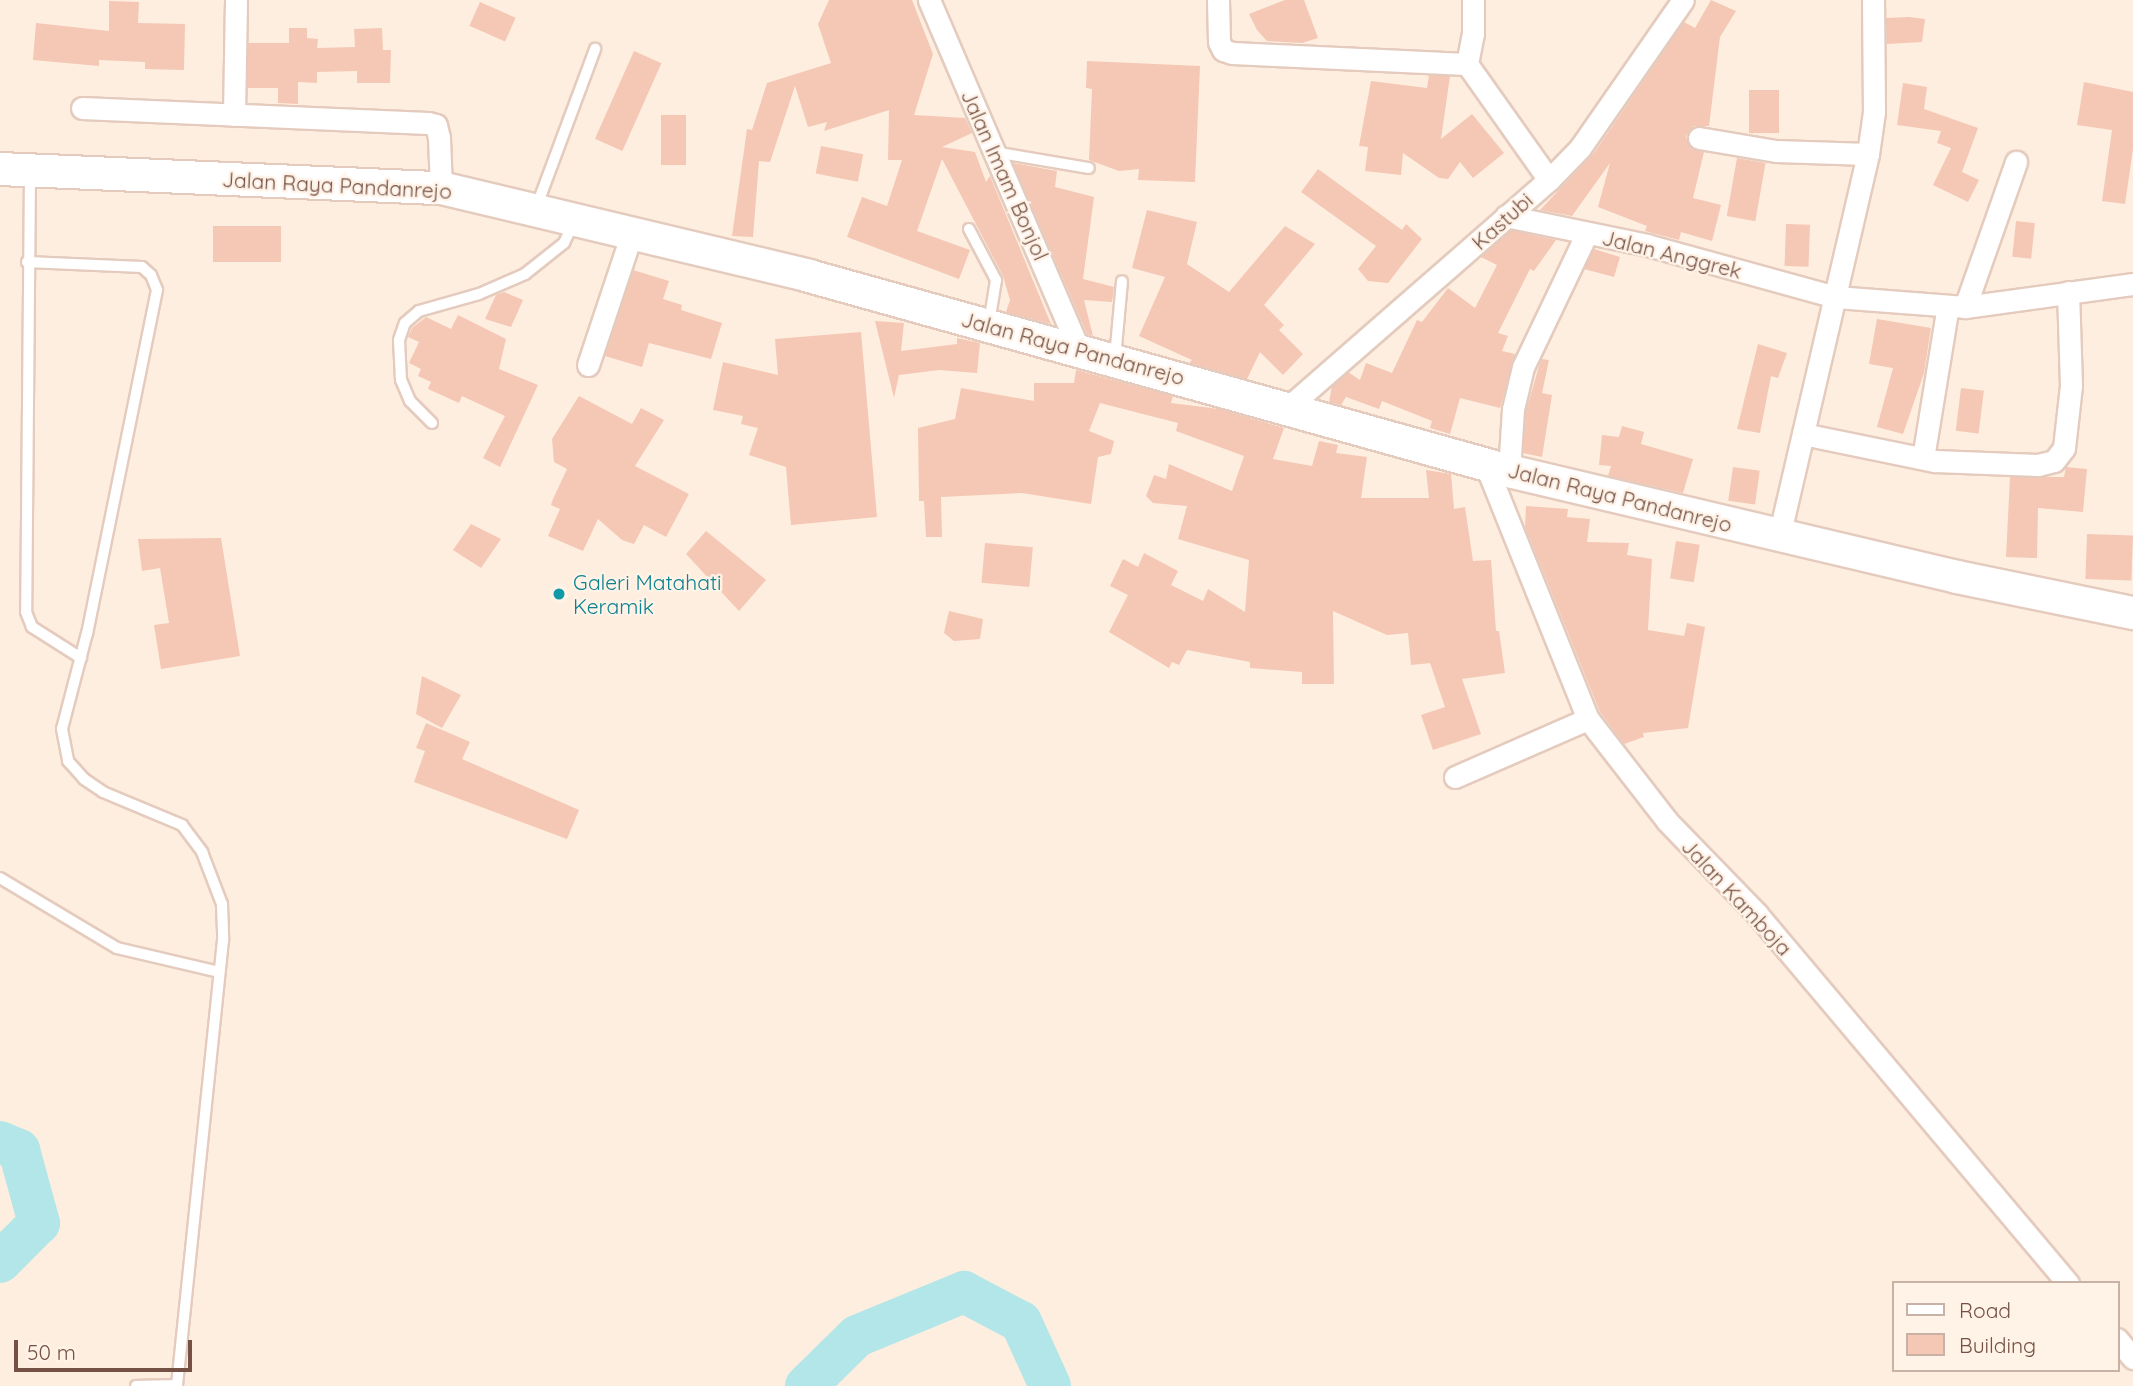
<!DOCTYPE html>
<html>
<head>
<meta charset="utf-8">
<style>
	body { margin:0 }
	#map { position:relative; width:2133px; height:1386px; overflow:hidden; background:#feeedf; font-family:Quicksand,sans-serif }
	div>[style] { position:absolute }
	.river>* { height:42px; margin:-21px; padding:0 21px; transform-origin:21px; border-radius:21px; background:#b3e6e8 }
	.building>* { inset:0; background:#f5c7b5; transform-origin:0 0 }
	.roads { filter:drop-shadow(2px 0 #e4cbbe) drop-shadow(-2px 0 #e4cbbe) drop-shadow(0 2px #e4cbbe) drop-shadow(0 -2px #e4cbbe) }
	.lane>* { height:10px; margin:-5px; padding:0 5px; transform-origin:5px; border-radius:5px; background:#fff }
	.street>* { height:21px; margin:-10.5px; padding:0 10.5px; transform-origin:10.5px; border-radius:10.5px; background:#fff }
	.secondary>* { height:32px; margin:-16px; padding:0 16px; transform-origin:16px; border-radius:16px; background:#fff }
	.dots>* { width:19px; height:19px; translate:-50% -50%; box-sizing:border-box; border:4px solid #fff2e7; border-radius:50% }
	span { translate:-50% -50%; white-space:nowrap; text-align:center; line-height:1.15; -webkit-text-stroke:5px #fff2e7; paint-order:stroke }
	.street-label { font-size:21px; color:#755145 }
	.culture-label { font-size:21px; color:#0d838f }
	.left { translate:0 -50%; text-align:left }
	.legend { position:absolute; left:1892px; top:1281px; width:228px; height:91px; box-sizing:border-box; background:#fff2e7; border:2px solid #c8b2a6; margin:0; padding:9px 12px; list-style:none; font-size:21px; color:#755145 }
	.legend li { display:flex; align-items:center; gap:14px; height:35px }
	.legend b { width:35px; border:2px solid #c8b2a6 }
	.scale { position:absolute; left:14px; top:1340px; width:178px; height:32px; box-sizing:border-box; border:4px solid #755145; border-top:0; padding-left:9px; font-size:21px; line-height:24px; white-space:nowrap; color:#755145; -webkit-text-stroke:5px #fff2e7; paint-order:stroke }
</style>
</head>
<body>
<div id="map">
	<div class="river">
		<div style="left:0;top:1142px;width:21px;rotate:23deg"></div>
		<div style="left:19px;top:1150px;width:76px;rotate:74.7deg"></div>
		<div style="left:39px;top:1223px;width:55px;rotate:135deg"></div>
		<div style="left:806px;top:1386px;width:71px;rotate:-44.4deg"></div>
		<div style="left:857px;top:1336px;width:116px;rotate:-22.4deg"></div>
		<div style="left:964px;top:1292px;width:64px;rotate:27.8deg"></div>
		<div style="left:1021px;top:1322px;width:70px;rotate:65.6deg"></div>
	</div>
	<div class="building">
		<div style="clip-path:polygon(829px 0,912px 0,933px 54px,914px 115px,965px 118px,972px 133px,942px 147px,975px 152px,986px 182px,990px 176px,1051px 324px,1006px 312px,1010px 300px,1003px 276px,942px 159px,917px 231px,970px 250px,959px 279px,847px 237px,862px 197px,887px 206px,902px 160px,888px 160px,889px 110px,824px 131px,827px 122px,808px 127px,795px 86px,770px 162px,759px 161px,753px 237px,732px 236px,747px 129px,752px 130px,767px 83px,831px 63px,818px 24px)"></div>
		<div style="clip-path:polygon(1285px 0,1304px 0,1318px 38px,1302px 43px,1267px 41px,1257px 30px,1249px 14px)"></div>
		<div style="clip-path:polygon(1711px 0,1736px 11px,1720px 37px,1709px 126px,1694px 126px,1686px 136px,1690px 148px,1704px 152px,1693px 198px,1721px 205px,1712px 241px,1681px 232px,1679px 240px,1645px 231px,1647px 226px,1598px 207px,1610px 163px,1572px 216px,1540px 210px,1594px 153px,1684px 22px,1695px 28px)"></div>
		<div style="clip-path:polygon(109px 1px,139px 2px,138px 23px,185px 24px,184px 70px,145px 69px,145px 62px,99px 60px,99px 66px,33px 60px,36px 23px,109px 31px)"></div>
		<div style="left:480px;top:2px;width:39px;height:26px;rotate:24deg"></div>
		<div style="clip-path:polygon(1909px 17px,1925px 19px,1922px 42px,1887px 44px,1886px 18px)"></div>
		<div style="clip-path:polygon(289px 28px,307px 28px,307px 38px,318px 39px,317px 48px,355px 47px,354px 29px,382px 28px,383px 50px,391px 50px,390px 83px,357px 83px,357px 71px,317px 72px,317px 83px,298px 82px,298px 104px,278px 103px,278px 88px,248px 88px,248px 43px,289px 43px)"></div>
		<div style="left:634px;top:51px;width:30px;height:96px;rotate:24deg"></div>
		<div style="clip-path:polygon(1087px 61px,1200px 66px,1195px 182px,1138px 180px,1139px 169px,1119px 171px,1089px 160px,1092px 89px,1086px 88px)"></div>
		<div style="clip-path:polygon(1429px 75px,1450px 76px,1441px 139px,1472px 114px,1504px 153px,1473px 178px,1460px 162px,1448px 179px,1439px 178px,1403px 153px,1401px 175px,1365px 171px,1368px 147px,1359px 146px,1371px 81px,1427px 88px)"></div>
		<div style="clip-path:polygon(2084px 82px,2133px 92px,2133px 149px,2125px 204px,2102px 201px,2112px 130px,2077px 125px)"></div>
		<div style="clip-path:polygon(1903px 83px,1927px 87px,1924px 109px,1978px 128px,1962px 172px,1979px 180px,1968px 202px,1933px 185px,1951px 148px,1937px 143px,1941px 131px,1897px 125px)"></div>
		<div style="left:1749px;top:90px;width:30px;height:43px"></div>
		<div style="left:661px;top:115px;width:25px;height:50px"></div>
		<div style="left:821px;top:146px;width:43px;height:28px;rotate:11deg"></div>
		<div style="left:1737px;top:158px;width:29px;height:59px;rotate:10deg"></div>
		<div style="clip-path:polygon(1013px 163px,1057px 171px,1055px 187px,1094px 197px,1083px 279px,1114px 287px,1112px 302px,1084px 300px,1093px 336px,1087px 334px)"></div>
		<div style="clip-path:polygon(1318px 169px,1402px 230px,1406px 224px,1422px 239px,1388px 283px,1368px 281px,1358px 269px,1376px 246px,1301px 192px)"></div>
		<div style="clip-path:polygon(1147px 210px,1197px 222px,1187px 264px,1229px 292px,1285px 226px,1315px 244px,1264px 305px,1284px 325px,1279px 330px,1303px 354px,1283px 375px,1260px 352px,1247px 379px,1189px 363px,1192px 360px,1139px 336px,1165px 277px,1132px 268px)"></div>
		<div style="left:2016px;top:221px;width:19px;height:36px;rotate:6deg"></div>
		<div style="left:1786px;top:224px;width:24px;height:42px;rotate:2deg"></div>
		<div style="left:213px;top:226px;width:68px;height:36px"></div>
		<div style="clip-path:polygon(1511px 230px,1556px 240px,1534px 271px,1530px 269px,1498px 333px,1508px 336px,1502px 351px,1515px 354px,1500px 408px,1460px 398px,1450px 434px,1430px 428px,1432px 421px,1382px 401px,1379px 409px,1346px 397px,1341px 405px,1329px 402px,1332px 386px,1348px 372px,1360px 380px,1366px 363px,1392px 373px,1417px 320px,1422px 322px,1448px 288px,1475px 308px,1497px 265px,1481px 257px)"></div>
		<div style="clip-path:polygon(1594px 249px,1620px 257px,1614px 277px,1584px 269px)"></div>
		<div style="clip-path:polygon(633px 270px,669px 281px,663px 299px,682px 305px,681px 310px,722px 323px,711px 359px,649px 343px,642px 367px,605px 356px)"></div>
		<div style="clip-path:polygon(504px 292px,523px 300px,511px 327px,485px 319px,496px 295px)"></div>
		<div style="clip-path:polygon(458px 315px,506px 339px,499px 369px,538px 385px,500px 467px,483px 458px,505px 416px,462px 396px,459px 403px,428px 389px,431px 382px,418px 376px,421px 369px,409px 363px,419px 342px,408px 337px,412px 328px,426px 317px,451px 329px)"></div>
		<div style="clip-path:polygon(1877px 319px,1931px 328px,1924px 373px,1903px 434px,1877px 427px,1893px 368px,1869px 364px)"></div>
		<div style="clip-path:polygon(875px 321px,904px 323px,901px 351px,957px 344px,957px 338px,980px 343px,977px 373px,939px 370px,899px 375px,894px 398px)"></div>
		<div style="clip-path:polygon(861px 332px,877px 517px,791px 525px,786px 467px,749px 455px,758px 428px,741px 424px,743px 416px,713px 410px,723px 362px,778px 375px,775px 339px)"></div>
		<div style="clip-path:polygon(1758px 344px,1787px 353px,1778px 378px,1771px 376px,1760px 433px,1737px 429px)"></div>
		<div style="clip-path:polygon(1541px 359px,1549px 360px,1542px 393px,1552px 395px,1542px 457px,1523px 453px,1526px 411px)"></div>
		<div style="clip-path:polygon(1076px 370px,1173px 396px,1171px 403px,1219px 409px,1284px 428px,1273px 459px,1312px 466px,1319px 441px,1338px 445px,1336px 453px,1367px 457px,1361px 498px,1429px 498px,1426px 470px,1451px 474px,1454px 509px,1465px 507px,1473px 561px,1491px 560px,1496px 631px,1499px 631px,1505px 673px,1462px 679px,1481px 734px,1433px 750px,1421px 715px,1445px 707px,1430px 663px,1411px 665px,1408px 633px,1387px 635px,1333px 611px,1334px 684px,1302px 684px,1302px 672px,1250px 668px,1250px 662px,1187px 650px,1179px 665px,1172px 662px,1169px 668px,1109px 632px,1128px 595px,1110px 586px,1123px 559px,1138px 567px,1144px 553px,1178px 571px,1171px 585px,1203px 601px,1208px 589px,1245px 612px,1249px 560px,1178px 539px,1187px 506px,1153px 503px,1146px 496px,1154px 475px,1166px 479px,1169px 464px,1232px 491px,1244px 456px,1176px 431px,1178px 423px,1100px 403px,1089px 431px,1114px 441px,1111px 454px,1098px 457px,1091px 504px,1022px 493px,941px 497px,942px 537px,926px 537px,924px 501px,919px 501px,918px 428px,955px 419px,961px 388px,1034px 401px,1034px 383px,1074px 383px)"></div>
		<div style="left:1961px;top:388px;width:23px;height:43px;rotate:7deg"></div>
		<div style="clip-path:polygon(579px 396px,632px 424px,641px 408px,664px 420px,635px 466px,689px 494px,666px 537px,644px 525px,634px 544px,622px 540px,598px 519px,583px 551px,548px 536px,560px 509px,551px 505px,553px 499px,567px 469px,554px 462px,552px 439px)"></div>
		<div style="clip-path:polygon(1622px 426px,1644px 432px,1641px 444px,1693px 459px,1683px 493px,1608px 476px,1611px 466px,1599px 465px,1602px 435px,1619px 437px)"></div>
		<div style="left:1733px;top:467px;width:27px;height:34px;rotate:8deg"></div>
		<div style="clip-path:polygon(2066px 467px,2087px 469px,2083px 512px,2038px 508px,2037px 558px,2006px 557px,2010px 477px,2064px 477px)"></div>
		<div style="clip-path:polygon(1526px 506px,1568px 509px,1567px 517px,1590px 519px,1587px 542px,1629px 543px,1627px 555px,1652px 559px,1648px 630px,1684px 636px,1687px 623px,1705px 627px,1688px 728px,1643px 733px,1644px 737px,1624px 744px,1600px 712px,1525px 527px)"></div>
		<div style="clip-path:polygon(471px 524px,501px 539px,481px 568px,453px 550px)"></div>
		<div style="clip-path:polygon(706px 531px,766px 580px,739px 611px,686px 554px)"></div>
		<div style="left:2087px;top:534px;width:46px;height:45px;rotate:2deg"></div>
		<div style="clip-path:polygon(221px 538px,240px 656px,161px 669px,154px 625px,169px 623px,160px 568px,142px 571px,138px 539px)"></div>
		<div style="left:1676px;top:541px;width:24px;height:38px;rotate:9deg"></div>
		<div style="left:985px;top:543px;width:48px;height:40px;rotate:5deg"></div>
		<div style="clip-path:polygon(949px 611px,983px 619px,980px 639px,954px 641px,944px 633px)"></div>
		<div style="clip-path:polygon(422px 676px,461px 695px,442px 728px,416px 714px)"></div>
		<div style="clip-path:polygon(426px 723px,470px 742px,462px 759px,579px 810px,567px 839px,414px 782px,425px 751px,416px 748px)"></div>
	</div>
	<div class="roads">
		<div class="lane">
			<div style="left:994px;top:152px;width:96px;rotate:9.6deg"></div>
			<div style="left:30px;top:174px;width:438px;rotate:90.5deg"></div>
			<div style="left:26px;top:612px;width:16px;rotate:68deg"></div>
			<div style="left:32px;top:627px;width:58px;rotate:32.3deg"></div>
			<div style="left:536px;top:208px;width:170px;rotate:-69.6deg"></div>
			<div style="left:969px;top:229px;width:58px;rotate:62.1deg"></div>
			<div style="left:996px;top:280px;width:44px;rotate:99.2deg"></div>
			<div style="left:27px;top:262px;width:115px;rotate:2.5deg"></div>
			<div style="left:142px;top:267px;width:12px;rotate:42deg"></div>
			<div style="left:151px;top:275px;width:16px;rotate:68deg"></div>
			<div style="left:157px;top:290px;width:350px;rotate:101.5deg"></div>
			<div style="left:87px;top:633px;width:99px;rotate:104.6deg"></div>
			<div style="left:62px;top:729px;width:33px;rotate:79deg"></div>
			<div style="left:68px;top:761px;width:24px;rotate:48deg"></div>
			<div style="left:84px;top:779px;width:23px;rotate:34deg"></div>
			<div style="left:103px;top:792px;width:86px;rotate:22.7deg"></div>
			<div style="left:182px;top:825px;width:34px;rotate:53deg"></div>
			<div style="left:202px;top:852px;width:56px;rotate:69deg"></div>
			<div style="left:222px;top:904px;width:36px;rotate:88deg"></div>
			<div style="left:223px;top:940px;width:448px;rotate:95.9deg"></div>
			<div style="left:1115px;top:358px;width:77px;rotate:-84.8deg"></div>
			<div style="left:432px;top:423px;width:31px;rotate:-135deg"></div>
			<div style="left:410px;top:401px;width:23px;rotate:-113deg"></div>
			<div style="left:401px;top:380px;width:40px;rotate:-92.9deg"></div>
			<div style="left:399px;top:340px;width:18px;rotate:-71deg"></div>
			<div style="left:405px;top:323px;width:18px;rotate:-41deg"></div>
			<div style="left:419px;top:311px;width:62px;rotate:-15.8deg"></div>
			<div style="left:479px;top:294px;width:50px;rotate:-23.5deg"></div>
			<div style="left:525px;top:274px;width:50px;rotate:-38.5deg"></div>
			<div style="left:564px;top:243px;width:23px;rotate:-65deg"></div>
			<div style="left:0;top:878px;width:136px;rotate:30.9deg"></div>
			<div style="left:117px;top:948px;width:105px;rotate:13.2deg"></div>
			<div style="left:136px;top:1386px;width:41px;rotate:-1.4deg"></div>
		</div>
		<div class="street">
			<div style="left:929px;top:0;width:381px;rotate:66.8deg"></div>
			<div style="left:1218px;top:0;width:42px;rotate:88.6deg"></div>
			<div style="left:1219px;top:42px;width:9px;rotate:63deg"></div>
			<div style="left:1223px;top:50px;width:9px;rotate:18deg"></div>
			<div style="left:1232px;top:53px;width:235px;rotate:2.7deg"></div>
			<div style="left:1467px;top:64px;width:142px;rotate:54.7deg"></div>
			<div style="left:1467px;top:64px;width:31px;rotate:-79deg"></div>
			<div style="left:1473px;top:34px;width:34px;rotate:-90deg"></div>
			<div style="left:82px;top:108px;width:346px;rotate:2.5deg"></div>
			<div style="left:428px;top:123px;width:8px;rotate:14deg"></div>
			<div style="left:436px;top:125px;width:13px;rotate:77deg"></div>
			<div style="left:439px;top:138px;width:50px;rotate:87.7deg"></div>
			<div style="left:234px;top:115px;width:115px;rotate:-89deg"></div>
			<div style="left:1699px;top:138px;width:78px;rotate:9.6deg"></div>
			<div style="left:1776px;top:151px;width:92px;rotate:1.9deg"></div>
			<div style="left:1868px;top:154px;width:392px;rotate:103.1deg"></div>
			<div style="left:1868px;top:154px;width:42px;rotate:-81.9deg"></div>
			<div style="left:1874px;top:112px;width:112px;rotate:-90.5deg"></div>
			<div style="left:1506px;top:216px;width:144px;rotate:11.6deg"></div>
			<div style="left:1647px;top:245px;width:196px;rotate:15.4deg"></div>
			<div style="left:1836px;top:297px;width:129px;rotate:4.4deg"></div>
			<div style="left:1965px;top:307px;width:170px;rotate:-7.8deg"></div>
			<div style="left:1965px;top:307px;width:154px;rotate:-70.6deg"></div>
			<div style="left:588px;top:365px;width:136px;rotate:-71.6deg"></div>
			<div style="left:1285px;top:410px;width:350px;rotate:-41.1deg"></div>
			<div style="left:1549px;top:180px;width:45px;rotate:-45.9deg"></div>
			<div style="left:1580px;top:148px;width:180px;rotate:-55.2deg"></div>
			<div style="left:1803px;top:434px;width:135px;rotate:11.6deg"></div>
			<div style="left:1935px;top:461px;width:103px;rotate:2.2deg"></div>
			<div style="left:2038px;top:465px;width:16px;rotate:-14deg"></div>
			<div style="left:2054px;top:461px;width:16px;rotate:-52deg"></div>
			<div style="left:2064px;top:448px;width:62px;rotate:-83.6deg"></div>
			<div style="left:2071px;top:386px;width:94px;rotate:-91.8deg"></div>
			<div style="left:1923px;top:458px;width:154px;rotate:-80.7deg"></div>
			<div style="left:1485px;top:463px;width:276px;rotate:68.1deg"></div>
			<div style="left:1588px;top:719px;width:129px;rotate:52.2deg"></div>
			<div style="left:1667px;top:821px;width:129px;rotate:45.9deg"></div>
			<div style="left:1757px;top:914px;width:483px;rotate:49.9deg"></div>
			<div style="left:1509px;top:471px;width:62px;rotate:-86.3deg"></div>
			<div style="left:1513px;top:409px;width:43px;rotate:-76.6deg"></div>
			<div style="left:1523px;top:367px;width:148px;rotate:-64.5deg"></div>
			<div style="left:1455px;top:777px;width:145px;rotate:-23.6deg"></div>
			<div style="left:2117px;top:1339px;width:25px;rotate:50deg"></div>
		</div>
		<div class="secondary">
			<div style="left:0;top:169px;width:441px;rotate:2.5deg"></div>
			<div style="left:441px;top:188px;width:378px;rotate:13.4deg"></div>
			<div style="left:809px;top:276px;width:727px;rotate:15.57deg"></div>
			<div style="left:1509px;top:471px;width:460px;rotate:13.3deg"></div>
			<div style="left:1957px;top:577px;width:180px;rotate:11.6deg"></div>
		</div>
	</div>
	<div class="dots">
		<div style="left:559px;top:594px;background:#0f9aa8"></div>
	</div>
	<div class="street-label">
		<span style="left:1005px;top:175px;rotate:66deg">Jalan Imam Bonjol</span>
		<span style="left:337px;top:185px;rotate:3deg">Jalan Raya Pandanrejo</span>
		<span style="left:1502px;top:221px;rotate:-42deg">Kastubi</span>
		<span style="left:1672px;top:254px;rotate:14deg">Jalan Anggrek</span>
		<span style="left:1073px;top:348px;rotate:15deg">Jalan Raya Pandanrejo</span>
		<span style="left:1620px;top:497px;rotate:14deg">Jalan Raya Pandanrejo</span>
		<span style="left:1737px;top:897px;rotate:47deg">Jalan Kamboja</span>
	</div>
	<div class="culture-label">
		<span class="left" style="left:573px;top:594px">Galeri Matahati<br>Keramik</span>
	</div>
	<ul class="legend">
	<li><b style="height:9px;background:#fff"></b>Road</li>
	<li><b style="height:19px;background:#f5c7b5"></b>Building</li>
	</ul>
	<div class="scale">50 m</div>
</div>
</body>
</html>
